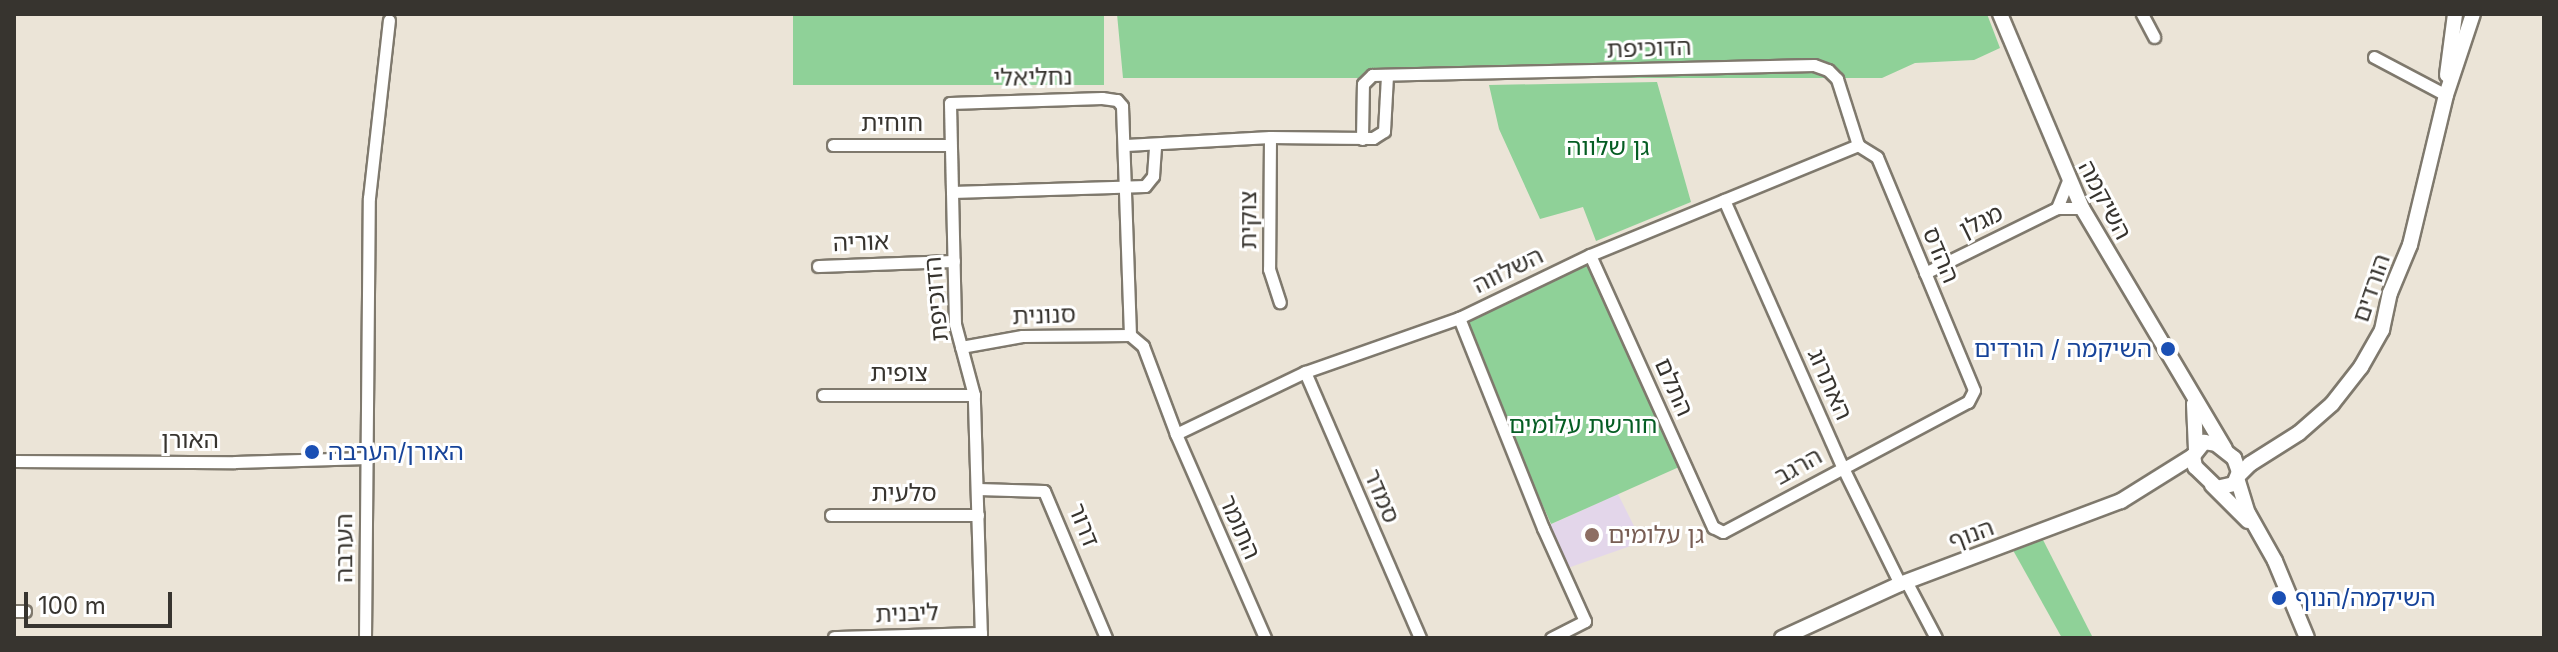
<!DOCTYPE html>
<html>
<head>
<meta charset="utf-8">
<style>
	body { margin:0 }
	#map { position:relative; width:2558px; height:652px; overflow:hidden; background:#ebe4d7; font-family:Inter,"Noto Sans Hebrew",sans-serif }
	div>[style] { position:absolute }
	.education>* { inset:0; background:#e3d6ea }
	.green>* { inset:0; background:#8fd198; transform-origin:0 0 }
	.roads { filter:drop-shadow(2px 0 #7f796d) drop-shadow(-2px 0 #7f796d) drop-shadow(0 2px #7f796d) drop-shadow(0 -2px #7f796d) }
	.minor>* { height:11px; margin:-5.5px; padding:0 5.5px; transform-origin:5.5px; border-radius:5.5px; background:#fff }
	.tertiary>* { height:14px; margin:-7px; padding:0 7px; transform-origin:7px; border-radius:7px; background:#fff }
	.dots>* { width:22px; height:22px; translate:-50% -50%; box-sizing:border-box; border:4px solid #fff; border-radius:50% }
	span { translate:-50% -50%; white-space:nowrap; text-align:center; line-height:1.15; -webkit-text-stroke:6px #fff; paint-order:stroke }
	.street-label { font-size:24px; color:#37342f }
	.park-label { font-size:24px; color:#055d23 }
	.transit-label { font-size:24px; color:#164399 }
	.right { translate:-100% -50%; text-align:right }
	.left { translate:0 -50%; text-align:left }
	.education-label { font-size:24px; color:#785e54 }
	.frame { position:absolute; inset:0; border:16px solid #37342f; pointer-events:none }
	.scale { position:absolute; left:24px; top:592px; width:148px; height:36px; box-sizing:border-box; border:4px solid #37342f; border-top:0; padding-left:10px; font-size:24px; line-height:28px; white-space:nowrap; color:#37342f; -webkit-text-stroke:6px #fff; paint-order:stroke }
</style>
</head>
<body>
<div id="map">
	<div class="education">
		<div style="clip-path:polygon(1618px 494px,1642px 542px,1562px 570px,1543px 528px)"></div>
	</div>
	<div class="green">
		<div style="left:793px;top:14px;width:311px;height:71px"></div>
		<div style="clip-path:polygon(1117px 14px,1987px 14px,2000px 48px,1974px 60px,1915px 63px,1882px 78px,1123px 78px)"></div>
		<div style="clip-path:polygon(1657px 82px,1691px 202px,1596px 241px,1583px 207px,1540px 219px,1499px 129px,1489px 85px)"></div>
		<div style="left:1590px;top:255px;width:230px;height:145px;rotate:66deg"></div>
		<div style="clip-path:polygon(2039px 532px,2093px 638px,2062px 638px,2009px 543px)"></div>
	</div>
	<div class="roads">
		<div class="minor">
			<div style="left:2142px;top:14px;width:26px;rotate:62deg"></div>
			<div style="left:2374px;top:57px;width:81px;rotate:27.8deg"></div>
			<div style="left:1270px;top:137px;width:132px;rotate:90.4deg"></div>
			<div style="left:1269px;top:269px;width:35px;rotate:72deg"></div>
			<div style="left:1362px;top:139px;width:55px;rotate:-89deg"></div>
			<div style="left:1363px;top:84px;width:13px;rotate:-45deg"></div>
			<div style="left:1372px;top:75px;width:442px;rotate:-1.3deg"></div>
			<div style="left:1814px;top:65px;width:15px;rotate:20deg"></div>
			<div style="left:1828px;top:70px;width:13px;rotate:45deg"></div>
			<div style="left:1837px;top:79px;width:69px;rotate:72.3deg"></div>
			<div style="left:833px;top:145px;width:117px"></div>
			<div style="left:1126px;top:145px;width:144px;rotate:-3.2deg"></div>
			<div style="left:1270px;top:137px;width:103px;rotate:0.6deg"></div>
			<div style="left:1373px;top:138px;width:13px;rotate:-32deg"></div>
			<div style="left:1384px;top:131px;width:56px;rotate:-86.9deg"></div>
			<div style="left:952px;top:192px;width:89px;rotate:-91.3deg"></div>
			<div style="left:950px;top:103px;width:152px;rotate:-1.9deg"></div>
			<div style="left:1102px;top:98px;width:15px;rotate:8deg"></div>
			<div style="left:1117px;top:100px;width:8px;rotate:50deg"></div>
			<div style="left:1122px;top:106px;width:229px;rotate:88deg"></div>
			<div style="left:1130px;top:335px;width:17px;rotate:40deg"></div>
			<div style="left:1143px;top:346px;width:94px;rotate:69.4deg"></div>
			<div style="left:1176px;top:434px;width:223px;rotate:66.4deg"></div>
			<div style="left:1724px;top:200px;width:291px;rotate:66.1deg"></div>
			<div style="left:1842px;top:466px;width:131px;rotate:63.8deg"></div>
			<div style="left:2057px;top:208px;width:31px;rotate:-68deg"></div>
			<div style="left:1590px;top:255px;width:299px;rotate:65.7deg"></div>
			<div style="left:1713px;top:527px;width:11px;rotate:27deg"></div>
			<div style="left:1723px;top:532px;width:277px;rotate:-28deg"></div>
			<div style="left:1968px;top:402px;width:13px;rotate:-63deg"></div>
			<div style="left:1974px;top:390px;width:252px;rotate:-112.6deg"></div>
			<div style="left:1877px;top:157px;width:22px;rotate:-148deg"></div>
			<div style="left:818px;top:266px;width:136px;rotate:-2.1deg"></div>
			<div style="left:1925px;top:273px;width:147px;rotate:-26.2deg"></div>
			<div style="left:2057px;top:208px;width:25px"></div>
			<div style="left:1459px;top:318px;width:226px;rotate:68.2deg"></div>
			<div style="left:1543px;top:528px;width:102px;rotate:65.7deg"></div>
			<div style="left:1585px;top:621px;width:38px;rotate:153deg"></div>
			<div style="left:961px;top:347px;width:62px;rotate:-10.2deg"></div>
			<div style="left:1022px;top:336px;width:108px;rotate:-0.5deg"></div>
			<div style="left:1305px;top:372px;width:290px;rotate:66.6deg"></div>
			<div style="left:823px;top:395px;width:151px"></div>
			<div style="left:1176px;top:434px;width:143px;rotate:-25.7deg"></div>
			<div style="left:1305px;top:372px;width:163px;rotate:-19.3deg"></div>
			<div style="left:1459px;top:318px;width:145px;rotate:-25.7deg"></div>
			<div style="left:1590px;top:255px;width:290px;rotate:-22.3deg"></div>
			<div style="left:14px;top:461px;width:221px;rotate:0.3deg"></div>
			<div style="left:235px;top:462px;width:132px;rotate:-1.7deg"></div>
			<div style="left:978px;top:489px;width:66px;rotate:1.7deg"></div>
			<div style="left:1044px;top:491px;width:160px;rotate:67.1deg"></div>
			<div style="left:831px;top:515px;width:147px"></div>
			<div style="left:1906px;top:581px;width:64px;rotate:62.2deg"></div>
			<div style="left:14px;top:611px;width:11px"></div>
			<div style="left:834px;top:637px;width:147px;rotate:-1.6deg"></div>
			<div style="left:365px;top:638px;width:440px;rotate:-89.5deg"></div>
			<div style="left:369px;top:198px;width:179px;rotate:-83.6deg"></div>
			<div style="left:981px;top:638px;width:243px;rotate:-91.7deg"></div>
			<div style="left:974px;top:395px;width:73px;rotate:-105deg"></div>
			<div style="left:955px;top:324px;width:132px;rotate:-91.3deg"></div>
			<div style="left:952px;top:192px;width:193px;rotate:-1.8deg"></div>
			<div style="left:1145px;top:186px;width:13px;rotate:-51deg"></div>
			<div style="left:1153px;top:176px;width:30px;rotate:-86deg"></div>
		</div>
		<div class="tertiary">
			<div style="left:2000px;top:14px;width:211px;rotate:67.1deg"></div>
			<div style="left:2082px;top:208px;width:280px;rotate:59.3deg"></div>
			<div style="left:2447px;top:75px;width:62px;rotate:-82.5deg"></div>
			<div style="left:2194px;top:404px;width:45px;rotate:87.5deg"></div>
			<div style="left:2204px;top:442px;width:12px;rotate:9deg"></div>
			<div style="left:2216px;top:444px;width:23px;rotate:38deg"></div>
			<div style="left:2234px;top:458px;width:15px;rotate:70deg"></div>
			<div style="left:2239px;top:472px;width:13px;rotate:113deg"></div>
			<div style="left:2234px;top:484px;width:17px;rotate:167deg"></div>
			<div style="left:2217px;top:488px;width:30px;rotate:-136deg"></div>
			<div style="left:2195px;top:467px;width:11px;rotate:-100deg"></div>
			<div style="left:2193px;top:456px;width:18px;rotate:-52deg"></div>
			<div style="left:2238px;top:476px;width:17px;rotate:-45deg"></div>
			<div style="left:2250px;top:464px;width:58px;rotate:-32.3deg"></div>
			<div style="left:2299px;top:433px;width:44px;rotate:-41.3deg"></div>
			<div style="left:2332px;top:404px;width:47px;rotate:-51.9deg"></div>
			<div style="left:2361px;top:367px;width:43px;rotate:-60.4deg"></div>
			<div style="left:2382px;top:330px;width:38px;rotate:-78deg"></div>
			<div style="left:2390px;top:293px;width:52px;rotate:-67.4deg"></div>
			<div style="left:2410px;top:245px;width:154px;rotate:-76.5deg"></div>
			<div style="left:2446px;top:95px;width:85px;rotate:-71.6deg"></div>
			<div style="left:2237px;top:478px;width:37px;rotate:73deg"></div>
			<div style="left:2248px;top:513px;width:55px;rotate:60.6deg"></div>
			<div style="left:2275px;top:561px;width:83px;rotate:67.4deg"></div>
			<div style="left:2212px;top:485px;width:51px;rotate:45deg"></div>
			<div style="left:1782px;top:638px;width:130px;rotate:-24.6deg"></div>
			<div style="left:1900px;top:584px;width:236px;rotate:-20.6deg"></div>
			<div style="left:2121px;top:501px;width:85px;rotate:-32deg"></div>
		</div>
	</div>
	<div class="dots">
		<div style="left:2168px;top:349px;background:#1a4fb4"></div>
		<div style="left:312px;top:452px;background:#1a4fb4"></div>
		<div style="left:1592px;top:535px;background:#8d6e63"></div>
		<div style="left:2279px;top:598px;background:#1a4fb4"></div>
	</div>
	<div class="street-label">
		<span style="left:1649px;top:48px;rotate:-2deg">הדוכיפת</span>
		<span style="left:1033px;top:77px;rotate:-1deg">נחליאלי</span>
		<span style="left:892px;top:123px">חוחית</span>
		<span style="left:2105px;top:200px;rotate:62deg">השיקמה</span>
		<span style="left:1248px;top:220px;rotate:-90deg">צוקית</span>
		<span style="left:1981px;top:221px;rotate:-26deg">מגלן</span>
		<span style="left:861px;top:242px;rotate:-2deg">אוריה</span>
		<span style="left:1941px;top:255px;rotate:67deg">ההדס</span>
		<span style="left:1508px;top:270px;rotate:-26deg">השלווה</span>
		<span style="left:2371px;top:288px;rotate:-71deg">הורדים</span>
		<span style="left:936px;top:299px;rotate:-95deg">הדוכיפת</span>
		<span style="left:1044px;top:315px;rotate:-2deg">סנונית</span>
		<span style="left:899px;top:373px">צופית</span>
		<span style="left:1830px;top:384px;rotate:66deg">האתרוג</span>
		<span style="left:1674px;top:387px;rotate:66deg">התלם</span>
		<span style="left:190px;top:440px">האורן</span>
		<span style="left:1798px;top:466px;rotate:-29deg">הרגב</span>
		<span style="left:904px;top:493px">סלעית</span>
		<span style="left:1382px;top:496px;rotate:67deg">סמדר</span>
		<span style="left:1084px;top:525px;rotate:68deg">דרור</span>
		<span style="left:1240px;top:527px;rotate:66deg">התומר</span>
		<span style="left:1971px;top:534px;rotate:-20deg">הנוף</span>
		<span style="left:344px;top:548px;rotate:-90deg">הערבה</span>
		<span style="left:907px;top:613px;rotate:-2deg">ליבנית</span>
	</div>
	<div class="park-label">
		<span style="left:1608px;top:147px">גן שלווה</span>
		<span style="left:1583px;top:425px">חורשת עלומים</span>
	</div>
	<div class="transit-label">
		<span class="right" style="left:2152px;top:349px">השיקמה / הורדים</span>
		<span class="left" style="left:328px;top:452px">האורן/הערבה</span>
		<span class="left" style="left:2295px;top:598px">השיקמה/הנוף</span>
	</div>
	<div class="education-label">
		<span class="left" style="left:1608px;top:535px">גן עלומים</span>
	</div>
	<div class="frame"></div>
	<div class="scale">100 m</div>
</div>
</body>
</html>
